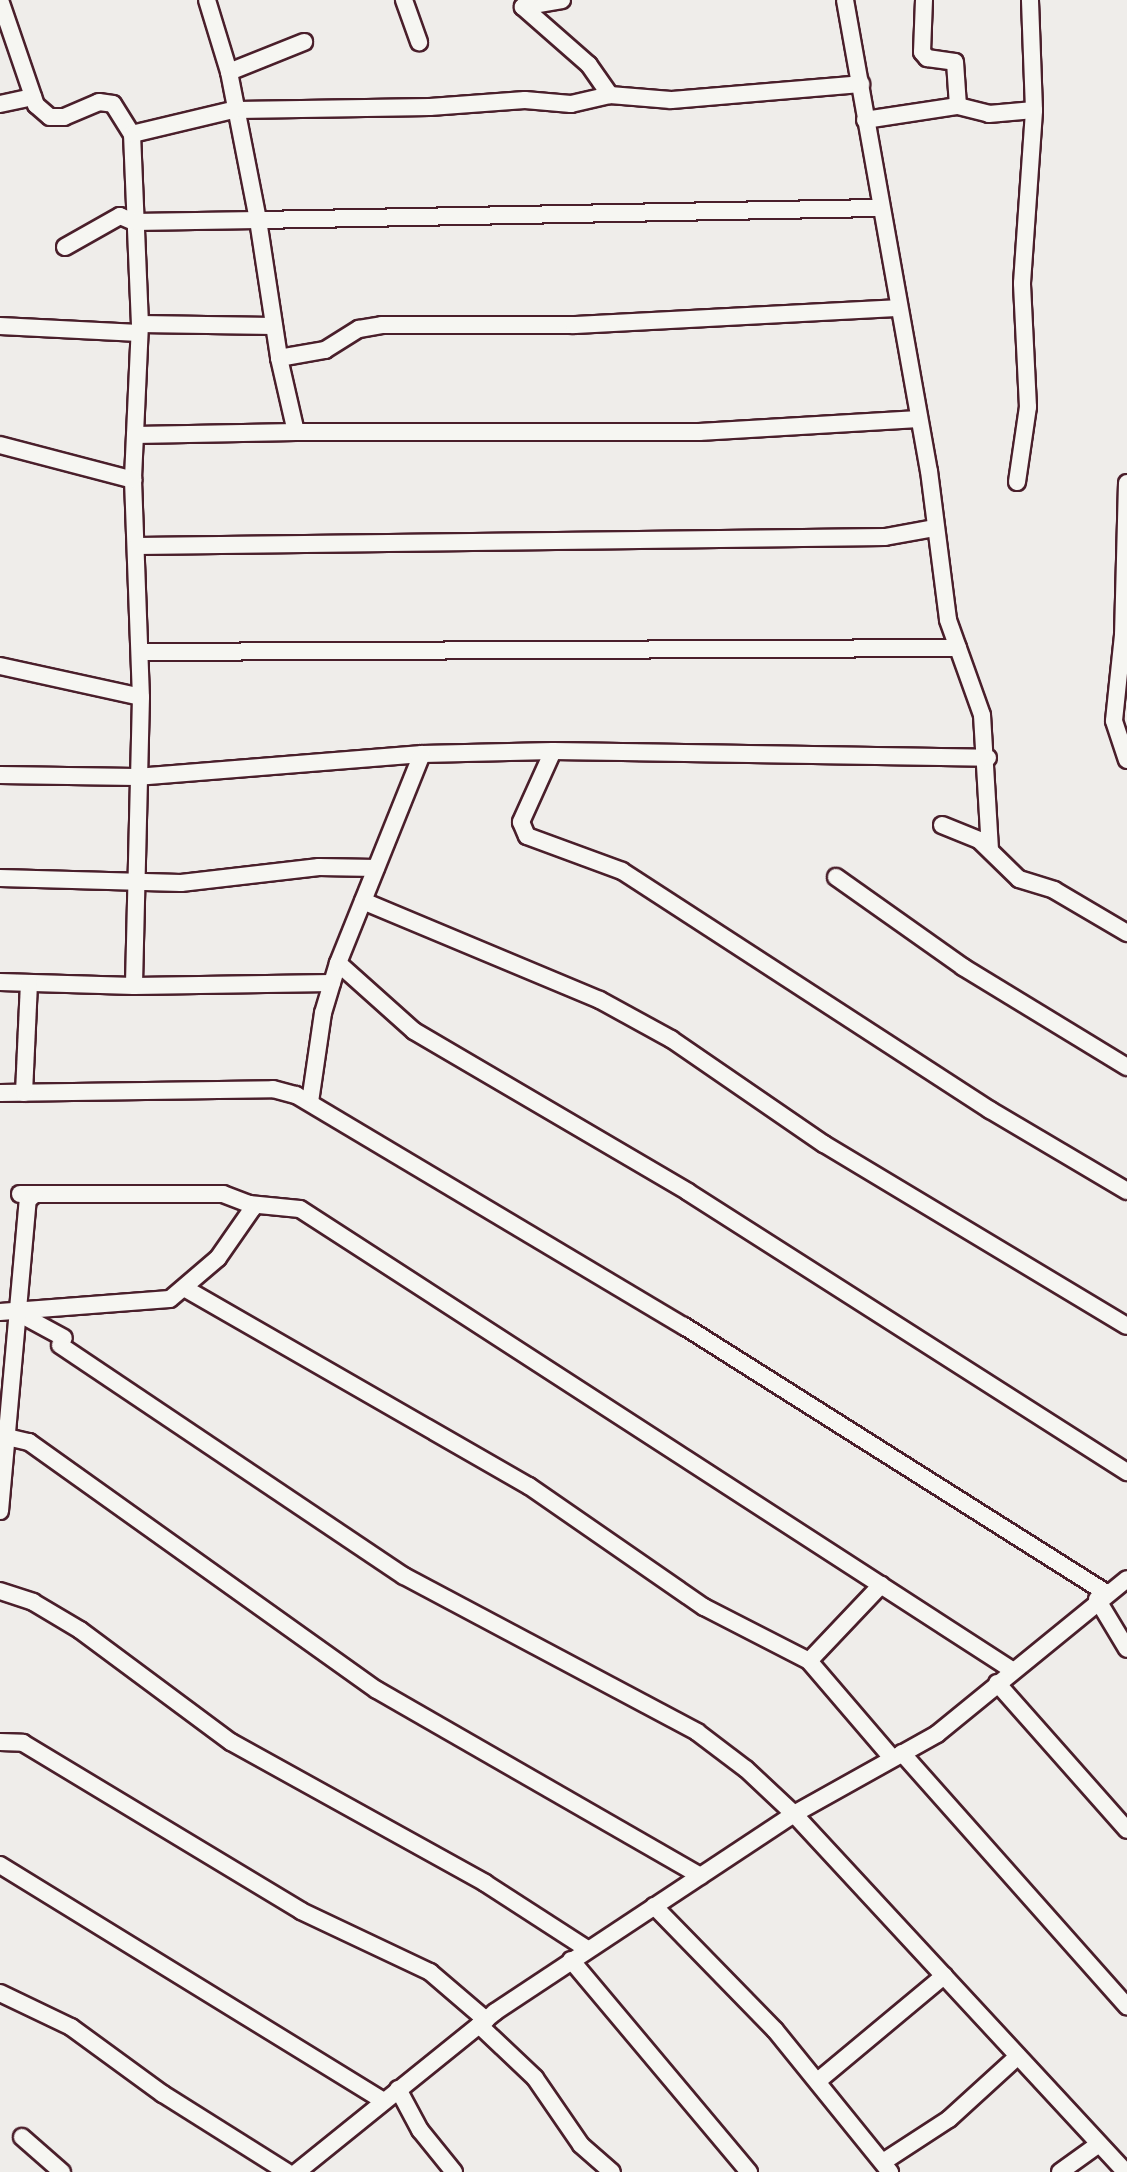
<!DOCTYPE html>
<html>
<head>
<meta charset="utf-8">
<style>
	body { margin:0 }
	#map { position:relative; width:1127px; height:2172px; overflow:hidden; background:#efedea; font-family:Mali,sans-serif }
	div>[style] { position:absolute }
	.roads { filter:drop-shadow(2px 0 #4a1f2b) drop-shadow(-2px 0 #4a1f2b) drop-shadow(0 2px #4a1f2b) drop-shadow(0 -2px #4a1f2b) }
	.minor>* { height:16px; margin:-8px; padding:0 8px; transform-origin:8px; border-radius:8px; background:#f6f6f2 }
	span { translate:-50% -50%; white-space:nowrap; text-align:center; line-height:1.15; -webkit-text-stroke:6px #f6f6f2; paint-order:stroke }
</style>
</head>
<body>
<div id="map">
	<div class="roads">
		<div class="minor">
			<div style="left:0;top:0;width:111px;rotate:71.1deg"></div>
			<div style="left:36px;top:105px;width:18px;rotate:41deg"></div>
			<div style="left:50px;top:117px;width:14px"></div>
			<div style="left:64px;top:117px;width:38px;rotate:-23deg"></div>
			<div style="left:99px;top:102px;width:14px;rotate:8deg"></div>
			<div style="left:113px;top:104px;width:36px;rotate:58deg"></div>
			<div style="left:132px;top:134px;width:190px;rotate:87.6deg"></div>
			<div style="left:140px;top:324px;width:156px;rotate:92.6deg"></div>
			<div style="left:133px;top:480px;width:217px;rotate:87.9deg"></div>
			<div style="left:141px;top:697px;width:289px;rotate:91.4deg"></div>
			<div style="left:134px;top:986px;width:198px;rotate:-0.9deg"></div>
			<div style="left:207px;top:0;width:75px;rotate:73deg"></div>
			<div style="left:229px;top:72px;width:151px;rotate:78.9deg"></div>
			<div style="left:258px;top:220px;width:622px;rotate:-1.11deg"></div>
			<div style="left:404px;top:0;width:45px;rotate:70.3deg"></div>
			<div style="left:562px;top:0;width:40px;rotate:170deg"></div>
			<div style="left:523px;top:7px;width:88px;rotate:41.3deg"></div>
			<div style="left:589px;top:65px;width:37px;rotate:55deg"></div>
			<div style="left:610px;top:95px;width:61px;rotate:4.7deg"></div>
			<div style="left:671px;top:100px;width:191px;rotate:-4.8deg"></div>
			<div style="left:845px;top:0;width:478px;rotate:79.9deg"></div>
			<div style="left:929px;top:471px;width:150px;rotate:82.7deg"></div>
			<div style="left:948px;top:620px;width:101px;rotate:70.3deg"></div>
			<div style="left:982px;top:715px;width:135px;rotate:86.6deg"></div>
			<div style="left:924px;top:0;width:52px;rotate:92.2deg"></div>
			<div style="left:922px;top:52px;width:8px;rotate:50deg"></div>
			<div style="left:927px;top:58px;width:28px;rotate:8deg"></div>
			<div style="left:955px;top:62px;width:44px;rotate:86.1deg"></div>
			<div style="left:958px;top:106px;width:32px;rotate:14deg"></div>
			<div style="left:989px;top:114px;width:45px;rotate:-5.1deg"></div>
			<div style="left:229px;top:72px;width:81px;rotate:-21.8deg"></div>
			<div style="left:0;top:104px;width:34px;rotate:-12deg"></div>
			<div style="left:237px;top:110px;width:193px;rotate:-0.9deg"></div>
			<div style="left:430px;top:107px;width:95px;rotate:-4.2deg"></div>
			<div style="left:525px;top:100px;width:46px;rotate:5deg"></div>
			<div style="left:571px;top:104px;width:40px;rotate:-13deg"></div>
			<div style="left:865px;top:120px;width:94px;rotate:-8.6deg"></div>
			<div style="left:132px;top:134px;width:108px;rotate:-13.4deg"></div>
			<div style="left:65px;top:247px;width:63px;rotate:-29.4deg"></div>
			<div style="left:120px;top:216px;width:15px;rotate:23deg"></div>
			<div style="left:134px;top:222px;width:124px;rotate:-0.9deg"></div>
			<div style="left:258px;top:220px;width:140px;rotate:81.3deg"></div>
			<div style="left:279px;top:358px;width:76px;rotate:77.1deg"></div>
			<div style="left:296px;top:432px;width:403px"></div>
			<div style="left:699px;top:432px;width:220px;rotate:-3.4deg"></div>
			<div style="left:140px;top:324px;width:134px;rotate:0.9deg"></div>
			<div style="left:0;top:326px;width:139px;rotate:2.9deg"></div>
			<div style="left:279px;top:358px;width:47px;rotate:-9.9deg"></div>
			<div style="left:325px;top:350px;width:40px;rotate:-32deg"></div>
			<div style="left:359px;top:329px;width:23px;rotate:-10deg"></div>
			<div style="left:382px;top:325px;width:192px"></div>
			<div style="left:574px;top:325px;width:324px;rotate:-3deg"></div>
			<div style="left:135px;top:435px;width:161px;rotate:-1.1deg"></div>
			<div style="left:0;top:445px;width:138px;rotate:14.7deg"></div>
			<div style="left:1017px;top:482px;width:76px;rotate:-81.7deg"></div>
			<div style="left:1028px;top:407px;width:124px;rotate:-92.8deg"></div>
			<div style="left:1022px;top:283px;width:173px;rotate:-86deg"></div>
			<div style="left:1034px;top:110px;width:110px;rotate:-92.1deg"></div>
			<div style="left:1127px;top:483px;width:152px;rotate:91.5deg"></div>
			<div style="left:1123px;top:635px;width:86px;rotate:96deg"></div>
			<div style="left:1114px;top:721px;width:41px;rotate:71.6deg"></div>
			<div style="left:137px;top:546px;width:748px;rotate:-0.69deg"></div>
			<div style="left:885px;top:537px;width:51px;rotate:-10.2deg"></div>
			<div style="left:140px;top:652px;width:818px;rotate:-0.28deg"></div>
			<div style="left:0;top:666px;width:144px;rotate:12.4deg"></div>
			<div style="left:553px;top:751px;width:78px;rotate:114.3deg"></div>
			<div style="left:521px;top:822px;width:15px;rotate:67deg"></div>
			<div style="left:527px;top:836px;width:101px;rotate:20.2deg"></div>
			<div style="left:622px;top:871px;width:439px;rotate:33deg"></div>
			<div style="left:990px;top:1110px;width:159px;rotate:30.6deg"></div>
			<div style="left:0;top:775px;width:136px;rotate:0.8deg"></div>
			<div style="left:136px;top:777px;width:287px;rotate:-4.6deg"></div>
			<div style="left:422px;top:754px;width:131px;rotate:-1.3deg"></div>
			<div style="left:553px;top:751px;width:435px;rotate:0.9deg"></div>
			<div style="left:942px;top:825px;width:40px;rotate:22deg"></div>
			<div style="left:979px;top:840px;width:56px;rotate:44.3deg"></div>
			<div style="left:1019px;top:879px;width:37px;rotate:17deg"></div>
			<div style="left:1054px;top:890px;width:85px;rotate:30.5deg"></div>
			<div style="left:836px;top:877px;width:156px;rotate:35.3deg"></div>
			<div style="left:963px;top:967px;width:192px;rotate:31.4deg"></div>
			<div style="left:0;top:878px;width:181px;rotate:1.6deg"></div>
			<div style="left:181px;top:883px;width:139px;rotate:-6.6deg"></div>
			<div style="left:319px;top:867px;width:57px;rotate:1deg"></div>
			<div style="left:363px;top:901px;width:257px;rotate:22.7deg"></div>
			<div style="left:600px;top:1000px;width:81px;rotate:28.8deg"></div>
			<div style="left:671px;top:1039px;width:186px;rotate:34.5deg"></div>
			<div style="left:824px;top:1144px;width:353px;rotate:31deg"></div>
			<div style="left:338px;top:963px;width:102px;rotate:41.8deg"></div>
			<div style="left:414px;top:1031px;width:318px;rotate:30.4deg"></div>
			<div style="left:688px;top:1192px;width:521px;rotate:32.53deg"></div>
			<div style="left:0;top:982px;width:134px;rotate:1.7deg"></div>
			<div style="left:0;top:1093px;width:273px;rotate:-0.8deg"></div>
			<div style="left:273px;top:1089px;width:24px;rotate:15deg"></div>
			<div style="left:296px;top:1095px;width:452px;rotate:30.8deg"></div>
			<div style="left:684px;top:1326px;width:499px;rotate:32.3deg"></div>
			<div style="left:24px;top:1093px;width:110px;rotate:-87.4deg"></div>
			<div style="left:310px;top:1102px;width:90px;rotate:-81.7deg"></div>
			<div style="left:323px;top:1013px;width:52px;rotate:-73.3deg"></div>
			<div style="left:338px;top:963px;width:225px;rotate:-68.1deg"></div>
			<div style="left:20px;top:1194px;width:203px"></div>
			<div style="left:223px;top:1194px;width:28px;rotate:21deg"></div>
			<div style="left:249px;top:1204px;width:51px;rotate:5.6deg"></div>
			<div style="left:300px;top:1209px;width:848px;rotate:32.92deg"></div>
			<div style="left:186px;top:1289px;width:396px;rotate:29.9deg"></div>
			<div style="left:529px;top:1486px;width:213px;rotate:34.7deg"></div>
			<div style="left:704px;top:1607px;width:118px;rotate:27.2deg"></div>
			<div style="left:809px;top:1661px;width:128px;rotate:49.4deg"></div>
			<div style="left:0;top:1312px;width:170px;rotate:-4.4deg"></div>
			<div style="left:170px;top:1299px;width:63px;rotate:-40.5deg"></div>
			<div style="left:218px;top:1258px;width:60px;rotate:-55.2deg"></div>
			<div style="left:252px;top:1209px;width:6px;rotate:-121deg"></div>
			<div style="left:18px;top:1313px;width:52px;rotate:28.5deg"></div>
			<div style="left:60px;top:1345px;width:414px;rotate:33.9deg"></div>
			<div style="left:404px;top:1576px;width:332px;rotate:28deg"></div>
			<div style="left:697px;top:1732px;width:61px;rotate:37.1deg"></div>
			<div style="left:746px;top:1769px;width:66px;rotate:43.2deg"></div>
			<div style="left:794px;top:1814px;width:164px;rotate:-29.2deg"></div>
			<div style="left:937px;top:1734px;width:245px;rotate:-39.2deg"></div>
			<div style="left:7px;top:1437px;width:23px;rotate:13deg"></div>
			<div style="left:29px;top:1442px;width:427px;rotate:35.5deg"></div>
			<div style="left:377px;top:1690px;width:373px;rotate:29.9deg"></div>
			<div style="left:0;top:1511px;width:312px;rotate:-84.9deg"></div>
			<div style="left:28px;top:1200px;width:9px;rotate:-41deg"></div>
			<div style="left:0;top:1591px;width:35px;rotate:18deg"></div>
			<div style="left:33px;top:1602px;width:55px;rotate:30.8deg"></div>
			<div style="left:80px;top:1630px;width:188px;rotate:36.6deg"></div>
			<div style="left:231px;top:1742px;width:291px;rotate:29deg"></div>
			<div style="left:485px;top:1883px;width:121px;rotate:32.9deg"></div>
			<div style="left:1097px;top:1599px;width:58px;rotate:59deg"></div>
			<div style="left:809px;top:1661px;width:105px;rotate:-46.5deg"></div>
			<div style="left:997px;top:1683px;width:196px;rotate:48.5deg"></div>
			<div style="left:0;top:1742px;width:23px;rotate:2deg"></div>
			<div style="left:23px;top:1743px;width:325px;rotate:31.1deg"></div>
			<div style="left:301px;top:1911px;width:143px;rotate:25.3deg"></div>
			<div style="left:430px;top:1972px;width:74px;rotate:40.6deg"></div>
			<div style="left:902px;top:1753px;width:339px;rotate:48.4deg"></div>
			<div style="left:0;top:1865px;width:450px;rotate:31.6deg"></div>
			<div style="left:654px;top:1906px;width:173px;rotate:45.7deg"></div>
			<div style="left:775px;top:2030px;width:183px;rotate:51deg"></div>
			<div style="left:571px;top:1960px;width:277px;rotate:50deg"></div>
			<div style="left:0;top:1993px;width:79px;rotate:25.6deg"></div>
			<div style="left:71px;top:2027px;width:114px;rotate:36.1deg"></div>
			<div style="left:163px;top:2094px;width:146px;rotate:32.2deg"></div>
			<div style="left:479px;top:2025px;width:77px;rotate:43.4deg"></div>
			<div style="left:535px;top:2078px;width:81px;rotate:55.5deg"></div>
			<div style="left:581px;top:2145px;width:41px;rotate:41.1deg"></div>
			<div style="left:819px;top:2080px;width:163px;rotate:-39.8deg"></div>
			<div style="left:398px;top:2089px;width:47px;rotate:61.8deg"></div>
			<div style="left:420px;top:2130px;width:54px;rotate:51deg"></div>
			<div style="left:22px;top:2137px;width:53px;rotate:41.2deg"></div>
			<div style="left:883px;top:2162px;width:79px;rotate:-33.1deg"></div>
			<div style="left:949px;top:2119px;width:93px;rotate:-42.4deg"></div>
			<div style="left:297px;top:2172px;width:255px;rotate:-38.9deg"></div>
			<div style="left:495px;top:2012px;width:359px;rotate:-33.5deg"></div>
			<div style="left:794px;top:1814px;width:488px;rotate:47.2deg"></div>
			<div style="left:1060px;top:2172px;width:48px;rotate:-35.7deg"></div>
		</div>
	</div>
</div>
</body>
</html>
